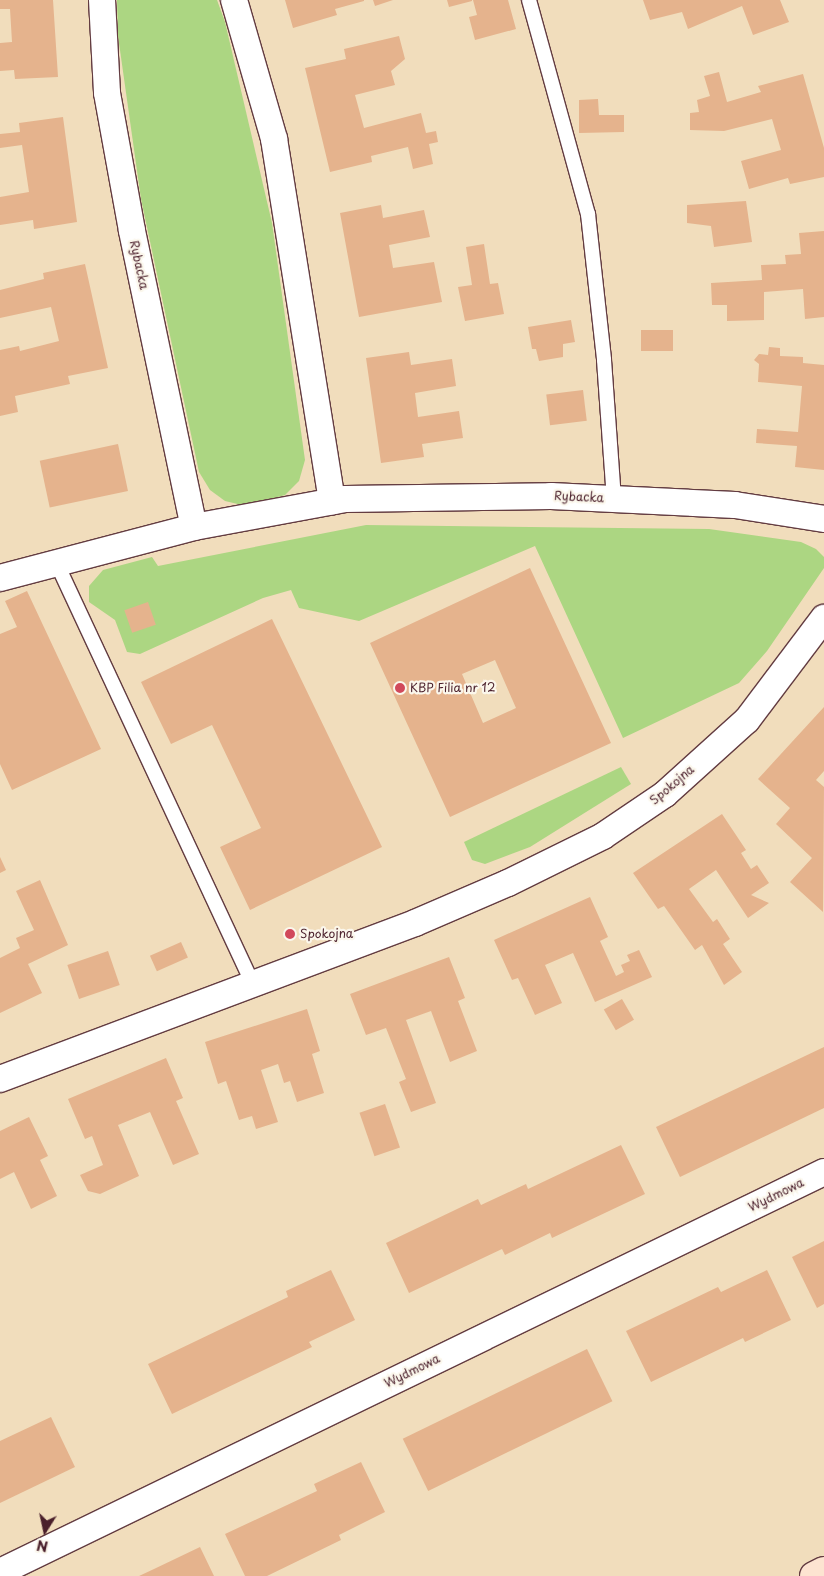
<!DOCTYPE html>
<html>
<head>
<meta charset="utf-8">
<style>
	body { margin:0 }
	#map { position:relative; width:824px; height:1576px; overflow:hidden; background:#f1ddbc; font-family:"Playpen Sans",sans-serif }
	div>[style] { position:absolute }
	.green>* { inset:0; background:#acd682 }
	.building>* { inset:0; background:#e5b38d; transform-origin:0 0 }
	.roads { filter:drop-shadow(1px 0 #633c41) drop-shadow(-1px 0 #633c41) drop-shadow(0 1px #633c41) drop-shadow(0 -1px #633c41) }
	.lane>* { height:14px; margin:-7px; padding:0 7px; transform-origin:7px; border-radius:7px; background:#fff }
	.street>* { height:26px; margin:-13px; padding:0 13px; transform-origin:13px; border-radius:13px; background:#fff }
	.secondary>* { height:28px; margin:-14px; padding:0 14px; transform-origin:14px; border-radius:14px; background:#fde4d1 }
	.dots>* { width:14px; height:14px; translate:-50% -50%; box-sizing:border-box; border:2px solid #fbf7ec; border-radius:50% }
	span { translate:-50% -50%; white-space:nowrap; text-align:center; line-height:1.15; -webkit-text-stroke:4.5px #fbf7ec; paint-order:stroke }
	.street-label { font-size:12px; color:#4a1f2b }
	.poi-label { font-size:12px; color:#4a1f2b }
	.left { translate:0 -50%; text-align:left }
	.north { position:absolute; left:20px; top:1506px; width:50px; height:50px; -webkit-text-stroke:4px #fbf7ec; paint-order:stroke; rotate:190deg; font-size:14px; font-weight:700; line-height:20px; text-align:center; color:#4a1f2b }
	.north::after { content:''; display:block; margin:auto; width:18px; height:22px; background:#4a1f2b; clip-path:polygon(50% 0,100% 100%,50% 72%,0 100%) }
</style>
</head>
<body>
<div id="map">
	<div class="green">
		<div style="clip-path:polygon(117px 0,217px 0,225px 22px,272px 223px,305px 460px,299px 481px,285px 495px,246px 506px,225px 501px,210px 490px,199px 472px,141px 199px,118px 36px)"></div>
		<div style="clip-path:polygon(366px 525px,709px 529px,801px 542px,816px 549px,824px 557px,824px 568px,767px 651px,739px 683px,623px 738px,535px 546px,359px 621px,299px 608px,291px 590px,263px 598px,140px 654px,127px 652px,115px 620px,89px 602px,89px 586px,103px 570px,152px 557px,158px 566px)"></div>
		<div style="clip-path:polygon(621px 767px,631px 784px,530px 847px,485px 864px,472px 860px,464px 842px)"></div>
	</div>
	<div class="building">
		<div style="clip-path:polygon(0 0,53px 0,58px 77px,15px 79px,14px 70px,0 71px,0 43px,12px 42px,10px 9px,0 9px)"></div>
		<div style="clip-path:polygon(285px 0,364px 0,364px 1px,335px 9px,337px 15px,293px 28px)"></div>
		<div style="clip-path:polygon(373px 0,393px 0,375px 6px)"></div>
		<div style="clip-path:polygon(447px 0,472px 0,472px 1px,449px 7px)"></div>
		<div style="clip-path:polygon(473px 0,508px 0,516px 29px,475px 40px,469px 17px,477px 15px)"></div>
		<div style="clip-path:polygon(643px 0,780px 0,789px 22px,753px 35px,742px 6px,688px 29px,682px 12px,650px 20px)"></div>
		<div style="clip-path:polygon(399px 36px,405px 59px,391px 71px,395px 85px,355px 95px,364px 128px,421px 113px,426px 133px,436px 131px,438px 142px,429px 144px,433px 164px,413px 169px,408px 147px,371px 156px,372px 162px,330px 172px,305px 68px,346px 59px,344px 49px)"></div>
		<div style="clip-path:polygon(719px 72px,727px 102px,761px 92px,758px 86px,803px 74px,824px 148px,824px 177px,790px 184px,788px 178px,749px 189px,741px 161px,781px 150px,772px 119px,724px 131px,690px 130px,690px 113px,699px 112px,697px 100px,710px 96px,704px 76px)"></div>
		<div style="clip-path:polygon(598px 99px,599px 115px,624px 115px,624px 132px,579px 133px,579px 100px)"></div>
		<div style="clip-path:polygon(63px 117px,77px 222px,34px 229px,33px 220px,0 225px,0 197px,29px 192px,22px 145px,0 148px,0 134px,20px 132px,19px 123px)"></div>
		<div style="clip-path:polygon(746px 201px,752px 242px,714px 247px,711px 226px,687px 223px,687px 205px)"></div>
		<div style="clip-path:polygon(381px 205px,383px 218px,424px 210px,430px 237px,389px 245px,393px 268px,434px 262px,442px 302px,359px 317px,340px 213px)"></div>
		<div style="clip-path:polygon(824px 231px,824px 317px,805px 319px,803px 289px,764px 292px,764px 320px,727px 321px,727px 305px,712px 305px,711px 283px,762px 280px,761px 265px,786px 264px,785px 255px,801px 254px,799px 233px)"></div>
		<div style="clip-path:polygon(484px 244px,490px 284px,498px 283px,504px 314px,465px 321px,458px 287px,472px 285px,466px 247px)"></div>
		<div style="clip-path:polygon(85px 264px,108px 368px,68px 376px,70px 384px,15px 396px,18px 412px,0 416px,0 350px,19px 346px,20px 351px,59px 341px,51px 307px,0 318px,0 290px,44px 279px,43px 273px)"></div>
		<div style="clip-path:polygon(571px 320px,575px 342px,563px 344px,563px 357px,539px 361px,536px 349px,532px 349px,528px 327px)"></div>
		<div style="left:641px;top:330px;width:32px;height:21px"></div>
		<div style="clip-path:polygon(769px 347px,780px 348px,780px 356px,803px 357px,803px 363px,824px 365px,824px 470px,795px 467px,797px 446px,756px 443px,757px 429px,798px 432px,802px 386px,758px 382px,759px 364px,754px 360px,759px 354px,768px 355px)"></div>
		<div style="clip-path:polygon(409px 352px,411px 365px,452px 359px,456px 386px,415px 393px,418px 417px,459px 411px,463px 438px,422px 444px,424px 457px,381px 463px,366px 358px)"></div>
		<div style="left:583px;top:390px;width:31px;height:37px;rotate:83deg"></div>
		<div style="left:118px;top:444px;width:48px;height:80px;rotate:78deg"></div>
		<div style="clip-path:polygon(evenodd,530px 568px,611px 743px,450px 817px,370px 643px,530px 568px,495px 660px,516px 708px,483px 723px,462px 674px,495px 660px)"></div>
		<div style="clip-path:polygon(27px 591px,101px 749px,12px 790px,0 764px,0 634px,17px 627px,5px 601px)"></div>
		<div style="left:148px;top:602px;width:24px;height:25px;rotate:71deg"></div>
		<div style="clip-path:polygon(272px 619px,382px 847px,250px 910px,220px 847px,261px 828px,212px 725px,171px 744px,141px 682px)"></div>
		<div style="clip-path:polygon(824px 707px,824px 771px,816px 780px,824px 787px,823px 912px,790px 882px,812px 858px,776px 824px,790px 808px,758px 779px)"></div>
		<div style="clip-path:polygon(722px 814px,746px 850px,741px 853px,751px 869px,757px 865px,769px 883px,751px 895px,769px 903px,748px 918px,716px 870px,689px 889px,713px 922px,717px 919px,730px 939px,723px 944px,742px 972px,724px 985px,702px 945px,695px 950px,664px 906px,658px 909px,633px 873px)"></div>
		<div style="clip-path:polygon(0 857px,6px 870px,0 873px)"></div>
		<div style="clip-path:polygon(40px 880px,68px 945px,28px 964px,42px 993px,0 1013px,0 958px,20px 948px,16px 938px,34px 930px,16px 891px)"></div>
		<div style="clip-path:polygon(590px 897px,608px 937px,600px 941px,616px 976px,624px 972px,621px 965px,630px 961px,627px 955px,639px 950px,652px 977px,595px 1002px,573px 953px,545px 965px,562px 1003px,535px 1015px,518px 978px,512px 980px,494px 940px)"></div>
		<div style="left:181px;top:942px;width:17px;height:34px;rotate:66deg"></div>
		<div style="left:108px;top:951px;width:36px;height:43px;rotate:71deg"></div>
		<div style="clip-path:polygon(449px 957px,465px 998px,458px 1001px,477px 1051px,450px 1062px,431px 1011px,406px 1020px,436px 1103px,411px 1112px,399px 1082px,406px 1079px,386px 1028px,366px 1035px,350px 994px)"></div>
		<div style="left:622px;top:999px;width:24px;height:21px;rotate:60deg"></div>
		<div style="clip-path:polygon(307px 1009px,320px 1051px,312px 1054px,324px 1093px,297px 1102px,290px 1081px,284px 1083px,278px 1064px,261px 1070px,278px 1122px,256px 1129px,252px 1116px,239px 1120px,226px 1081px,218px 1084px,205px 1042px)"></div>
		<div style="clip-path:polygon(824px 1047px,824px 1108px,680px 1177px,656px 1127px)"></div>
		<div style="clip-path:polygon(166px 1058px,183px 1098px,176px 1101px,199px 1154px,173px 1165px,150px 1112px,118px 1125px,139px 1176px,100px 1194px,88px 1191px,80px 1175px,103px 1165px,92px 1136px,85px 1139px,68px 1099px)"></div>
		<div style="left:385px;top:1104px;width:46px;height:27px;rotate:71deg"></div>
		<div style="clip-path:polygon(29px 1117px,48px 1156px,40px 1160px,57px 1196px,31px 1209px,14px 1172px,0 1179px,0 1131px)"></div>
		<div style="clip-path:polygon(621px 1145px,645px 1194px,552px 1238px,550px 1233px,505px 1255px,502px 1249px,409px 1293px,386px 1243px,478px 1199px,481px 1205px,526px 1184px,528px 1189px)"></div>
		<div style="clip-path:polygon(824px 1241px,824px 1304px,817px 1308px,792px 1257px)"></div>
		<div style="clip-path:polygon(331px 1270px,355px 1320px,309px 1342px,312px 1347px,172px 1414px,148px 1364px,288px 1297px,286px 1291px)"></div>
		<div style="clip-path:polygon(767px 1270px,791px 1320px,745px 1342px,743px 1338px,651px 1382px,626px 1331px,718px 1287px,721px 1292px)"></div>
		<div style="left:587px;top:1349px;width:58px;height:205px;rotate:64deg"></div>
		<div style="clip-path:polygon(51px 1417px,75px 1467px,0 1503px,0 1441px)"></div>
		<div style="clip-path:polygon(361px 1462px,385px 1512px,339px 1535px,341px 1540px,267px 1576px,245px 1576px,225px 1534px,317px 1491px,314px 1484px)"></div>
		<div style="clip-path:polygon(200px 1547px,214px 1576px,139px 1576px,154px 1569px)"></div>
	</div>
	<div class="roads">
		<div class="lane">
			<div style="left:529px;top:0;width:222px;rotate:74.6deg"></div>
			<div style="left:588px;top:214px;width:147px;rotate:83.7deg"></div>
			<div style="left:604px;top:360px;width:139px;rotate:85.9deg"></div>
			<div style="left:57px;top:564px;width:463px;rotate:65deg"></div>
		</div>
		<div class="street">
			<div style="left:102px;top:0;width:93px;rotate:86.9deg"></div>
			<div style="left:107px;top:93px;width:140px;rotate:79.7deg"></div>
			<div style="left:132px;top:231px;width:302px;rotate:78.2deg"></div>
			<div style="left:234px;top:0;width:145px;rotate:73.9deg"></div>
			<div style="left:274px;top:139px;width:367px;rotate:80.9deg"></div>
			<div style="left:0;top:578px;width:201px;rotate:-14.7deg"></div>
			<div style="left:194px;top:527px;width:154px;rotate:-10.5deg"></div>
			<div style="left:345px;top:499px;width:206px;rotate:-0.8deg"></div>
			<div style="left:551px;top:496px;width:184px;rotate:2.8deg"></div>
			<div style="left:735px;top:505px;width:90px;rotate:8.9deg"></div>
			<div style="left:0;top:1079px;width:443px;rotate:-20.6deg"></div>
			<div style="left:415px;top:923px;width:101px;rotate:-23.3deg"></div>
			<div style="left:508px;top:883px;width:106px;rotate:-26.3deg"></div>
			<div style="left:603px;top:836px;width:75px;rotate:-34.1deg"></div>
			<div style="left:665px;top:794px;width:110px;rotate:-42.1deg"></div>
			<div style="left:747px;top:720px;width:128px;rotate:-53deg"></div>
			<div style="left:0;top:1572px;width:916px;rotate:-25.89deg"></div>
		</div>
		<div class="secondary">
			<div style="left:814px;top:1576px;width:11px;rotate:-27deg"></div>
		</div>
	</div>
	<div class="dots">
		<div style="left:400px;top:688px;background:#d1495b"></div>
		<div style="left:290px;top:934px;background:#d1495b"></div>
	</div>
	<div class="street-label">
		<span style="left:139px;top:265px;rotate:78deg">Rybacka</span>
		<span style="left:579px;top:497px;rotate:3deg">Rybacka</span>
		<span style="left:672px;top:785px;rotate:-40deg">Spokojna</span>
		<span style="left:776px;top:1195px;rotate:-26deg">Wydmowa</span>
		<span style="left:412px;top:1371px;rotate:-26deg">Wydmowa</span>
	</div>
	<div class="poi-label">
		<span class="left" style="left:410px;top:688px">KBP Filia nr 12</span>
		<span class="left" style="left:300px;top:934px">Spokojna</span>
	</div>
	<div class="north">N</div>
</div>
</body>
</html>
